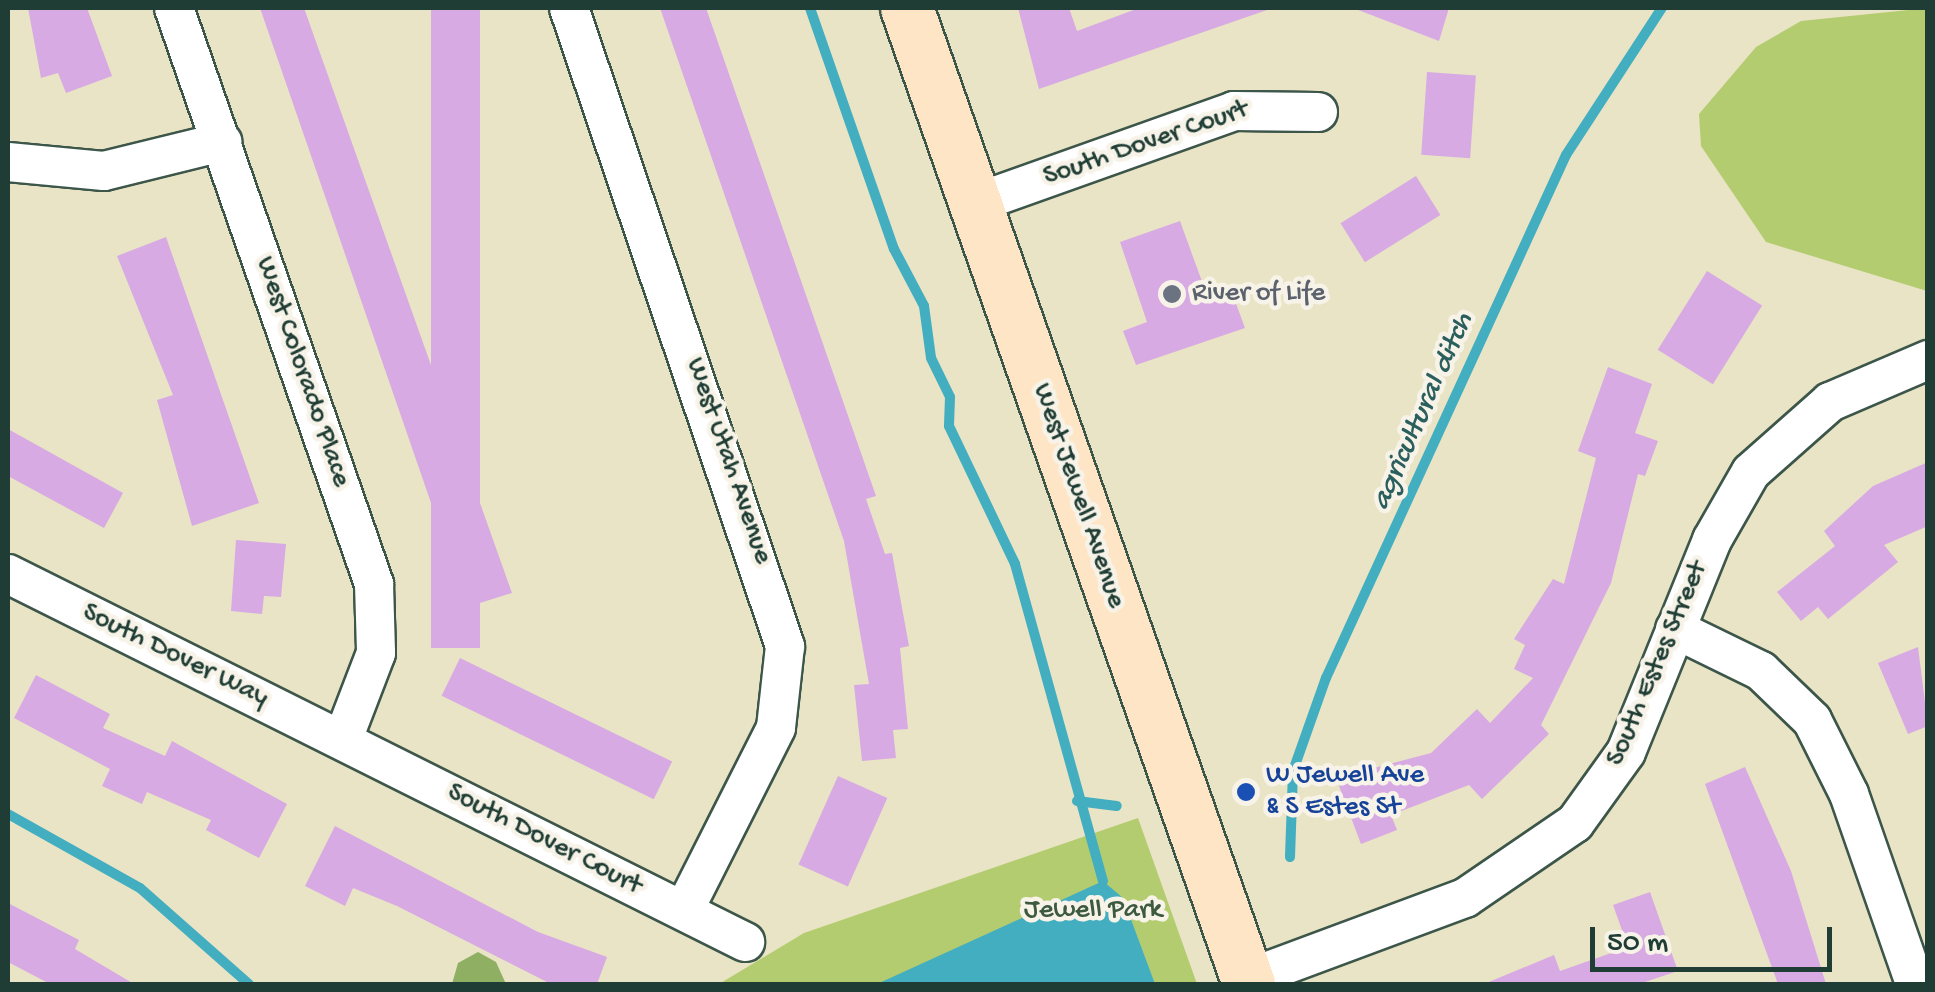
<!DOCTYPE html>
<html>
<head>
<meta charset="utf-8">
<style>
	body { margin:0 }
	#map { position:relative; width:1935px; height:992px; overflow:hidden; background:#e9e4c5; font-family:"Gochi Hand",sans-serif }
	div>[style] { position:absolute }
	.green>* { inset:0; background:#b4cc70 }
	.forest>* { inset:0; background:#8fb062 }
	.water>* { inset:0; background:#42aec0 }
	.stream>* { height:10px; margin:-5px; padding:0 5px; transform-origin:5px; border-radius:5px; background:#42aec0 }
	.building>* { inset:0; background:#d7aae3; transform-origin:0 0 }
	.roads { filter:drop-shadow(2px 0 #3d564a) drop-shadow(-2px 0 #3d564a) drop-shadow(0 2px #3d564a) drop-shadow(0 -2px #3d564a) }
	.minor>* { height:38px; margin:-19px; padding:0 19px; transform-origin:19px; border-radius:19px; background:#fff }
	.secondary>* { height:52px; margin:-26px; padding:0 26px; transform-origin:26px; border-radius:26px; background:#fee5c5 }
	.dots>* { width:28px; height:28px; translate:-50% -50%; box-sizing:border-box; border:5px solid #f7f3e8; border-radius:50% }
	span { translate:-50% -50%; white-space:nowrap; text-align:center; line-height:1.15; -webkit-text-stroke:9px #f7f3e8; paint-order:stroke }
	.street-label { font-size:28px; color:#1f3d34 }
	.worship-label { font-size:28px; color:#5b616d }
	.left { translate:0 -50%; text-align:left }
	.transit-label { font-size:28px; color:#164399 }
	.park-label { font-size:28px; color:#3d5a40 }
	.water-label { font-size:30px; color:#2a5f5e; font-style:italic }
	.frame { position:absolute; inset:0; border:10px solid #1f3d34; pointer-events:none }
	.scale { position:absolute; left:1590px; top:927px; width:242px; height:45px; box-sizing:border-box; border:5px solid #1f3d34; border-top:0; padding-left:12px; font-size:30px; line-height:35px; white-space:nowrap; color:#1f3d34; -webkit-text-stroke:8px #f7f3e8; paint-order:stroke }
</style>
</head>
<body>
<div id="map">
	<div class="green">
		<div style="clip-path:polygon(1928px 8px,1927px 291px,1766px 242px,1701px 146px,1699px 114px,1756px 47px,1801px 21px)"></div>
		<div style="clip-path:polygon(1138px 818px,1197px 984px,719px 984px,804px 933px)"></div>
	</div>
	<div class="forest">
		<div style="clip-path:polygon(478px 952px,496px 962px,506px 984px,452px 984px,458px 963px)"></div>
	</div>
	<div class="water">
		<div style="clip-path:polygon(1103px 881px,1123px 898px,1155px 984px,877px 984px)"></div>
	</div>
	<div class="stream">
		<div style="left:810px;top:8px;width:255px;rotate:70.8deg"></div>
		<div style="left:894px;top:249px;width:64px;rotate:62.2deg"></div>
		<div style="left:924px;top:306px;width:52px;rotate:82.3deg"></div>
		<div style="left:931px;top:358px;width:43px;rotate:64deg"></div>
		<div style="left:950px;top:397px;width:29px;rotate:92deg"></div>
		<div style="left:949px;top:426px;width:153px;rotate:64.4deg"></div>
		<div style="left:1015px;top:564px;width:329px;rotate:74.5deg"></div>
		<div style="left:1077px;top:801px;width:40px;rotate:7.1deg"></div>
		<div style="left:8px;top:814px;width:151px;rotate:29.3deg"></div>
		<div style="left:140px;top:888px;width:145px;rotate:41.4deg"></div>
		<div style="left:1290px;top:857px;width:86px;rotate:-88deg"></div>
		<div style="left:1293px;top:771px;width:99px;rotate:-70.5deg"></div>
		<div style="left:1326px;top:678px;width:575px;rotate:-65.35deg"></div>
		<div style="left:1566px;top:155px;width:176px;rotate:-56.9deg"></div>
	</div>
	<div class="building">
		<div style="clip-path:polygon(28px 8px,87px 8px,112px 76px,66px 93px,58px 73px,41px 78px)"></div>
		<div style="clip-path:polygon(260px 8px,304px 8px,512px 593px,467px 607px)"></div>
		<div style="left:431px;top:8px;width:49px;height:640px"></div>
		<div style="clip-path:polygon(660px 8px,706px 8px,876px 496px,866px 499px,885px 554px,892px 553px,909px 646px,900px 648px,908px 729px,893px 730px,896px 758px,862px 761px,854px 685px,869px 684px,844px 541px)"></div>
		<div style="clip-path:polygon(1018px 8px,1069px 8px,1077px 31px,1139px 8px,1267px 10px,1039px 89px)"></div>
		<div style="clip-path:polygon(1353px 8px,1449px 8px,1439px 41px)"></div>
		<div style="left:1427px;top:72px;width:49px;height:83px;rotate:4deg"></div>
		<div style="left:1416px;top:176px;width:46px;height:89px;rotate:58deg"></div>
		<div style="clip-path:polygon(1180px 221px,1208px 298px,1231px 290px,1245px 328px,1136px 365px,1123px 331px,1147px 322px,1120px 242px)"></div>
		<div style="clip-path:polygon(166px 237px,259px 503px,192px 526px,157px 400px,173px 395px,117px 256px)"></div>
		<div style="left:1707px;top:271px;width:65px;height:93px;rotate:32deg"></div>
		<div style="clip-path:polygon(1608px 367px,1652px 384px,1635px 433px,1658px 441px,1645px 476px,1638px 474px,1611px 583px,1541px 725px,1549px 734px,1482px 799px,1469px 785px,1391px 815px,1397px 830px,1361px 844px,1336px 778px,1431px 753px,1477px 709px,1490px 723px,1533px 678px,1514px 669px,1525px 645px,1514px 639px,1553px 579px,1564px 584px,1596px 458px,1578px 451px)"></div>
		<div style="clip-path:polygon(8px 429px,123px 493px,104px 528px,8px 476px)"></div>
		<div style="clip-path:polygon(1928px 462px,1928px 526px,1884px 545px,1898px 562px,1828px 619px,1818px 607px,1801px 621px,1777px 592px,1835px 546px,1824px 531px,1873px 486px)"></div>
		<div style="clip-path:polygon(236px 540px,286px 544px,281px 597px,264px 596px,262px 614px,231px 611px)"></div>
		<div style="clip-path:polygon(1918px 647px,1928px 726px,1908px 734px,1878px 663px)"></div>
		<div style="left:460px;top:658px;width:236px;height:42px;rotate:26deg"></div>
		<div style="clip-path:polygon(36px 675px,110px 714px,103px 728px,165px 756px,172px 741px,287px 804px,259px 858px,206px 830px,211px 820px,147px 792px,142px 804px,102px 786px,110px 769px,14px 718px)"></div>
		<div style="clip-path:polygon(1745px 767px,1791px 871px,1826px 984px,1778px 984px,1705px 784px)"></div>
		<div style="left:838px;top:776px;width:54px;height:97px;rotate:24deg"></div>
		<div style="clip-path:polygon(335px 826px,538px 932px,607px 957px,597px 984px,551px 984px,397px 906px,353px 888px,345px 906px,305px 886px)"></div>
		<div style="clip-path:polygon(1650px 892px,1678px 971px,1639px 984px,1484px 984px,1554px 955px,1560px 971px,1628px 947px,1613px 905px)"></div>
		<div style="clip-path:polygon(8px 903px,79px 940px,75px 949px,134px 984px,50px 984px,8px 962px)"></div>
	</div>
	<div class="roads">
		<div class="minor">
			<div style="left:174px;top:8px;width:610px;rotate:70.85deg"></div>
			<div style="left:374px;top:584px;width:69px;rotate:88.3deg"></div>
			<div style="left:376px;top:653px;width:92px;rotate:111deg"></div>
			<div style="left:569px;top:8px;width:674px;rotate:71.3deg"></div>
			<div style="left:785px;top:646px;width:82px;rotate:96.3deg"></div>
			<div style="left:776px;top:728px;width:204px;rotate:116.8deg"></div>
			<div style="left:8px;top:162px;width:96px;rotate:5.4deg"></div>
			<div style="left:104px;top:171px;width:122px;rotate:-13.8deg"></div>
			<div style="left:976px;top:203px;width:274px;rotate:-19.6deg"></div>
			<div style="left:1234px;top:111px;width:84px;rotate:0.7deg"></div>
			<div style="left:8px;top:574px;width:824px;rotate:26.53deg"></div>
			<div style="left:1675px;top:629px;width:96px;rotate:26deg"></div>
			<div style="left:1761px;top:671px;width:71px;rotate:43.9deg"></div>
			<div style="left:1812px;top:720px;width:83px;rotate:63.4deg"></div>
			<div style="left:1849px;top:794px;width:201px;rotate:70.8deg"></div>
			<div style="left:1247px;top:979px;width:233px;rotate:-20.4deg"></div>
			<div style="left:1465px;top:898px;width:133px;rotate:-34.3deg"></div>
			<div style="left:1575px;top:823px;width:87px;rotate:-54.3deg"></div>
			<div style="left:1626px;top:752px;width:229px;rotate:-67.9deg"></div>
			<div style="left:1712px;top:540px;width:78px;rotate:-60.2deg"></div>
			<div style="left:1751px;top:472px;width:106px;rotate:-41.5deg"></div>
			<div style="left:1830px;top:402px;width:107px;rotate:-23.2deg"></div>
		</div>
		<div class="secondary">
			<div style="left:907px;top:8px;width:1034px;rotate:70.69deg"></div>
		</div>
	</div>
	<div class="dots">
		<div style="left:1172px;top:294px;background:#6b7280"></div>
		<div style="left:1246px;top:792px;background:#1a4fb4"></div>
	</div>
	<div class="street-label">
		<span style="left:1146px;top:144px;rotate:-19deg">South Dover Court</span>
		<span style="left:302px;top:372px;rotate:71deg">West Colorado Place</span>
		<span style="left:728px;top:461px;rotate:71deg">West Utah Avenue</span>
		<span style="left:1078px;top:496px;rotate:71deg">West Jewell Avenue</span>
		<span style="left:175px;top:656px;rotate:26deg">South Dover Way</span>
		<span style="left:1658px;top:664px;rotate:-67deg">South Estes Street</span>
		<span style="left:544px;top:840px;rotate:27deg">South Dover Court</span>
	</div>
	<div class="worship-label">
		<span class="left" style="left:1192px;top:294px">River of Life</span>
	</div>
	<div class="transit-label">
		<span class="left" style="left:1266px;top:792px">W Jewell Ave<br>&amp; S Estes St</span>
	</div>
	<div class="park-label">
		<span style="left:1093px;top:911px">Jewell Park</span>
	</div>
	<div class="water-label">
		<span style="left:1424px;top:412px;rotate:-66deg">agricultural ditch</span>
	</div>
	<div class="frame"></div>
	<div class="scale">50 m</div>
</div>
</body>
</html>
